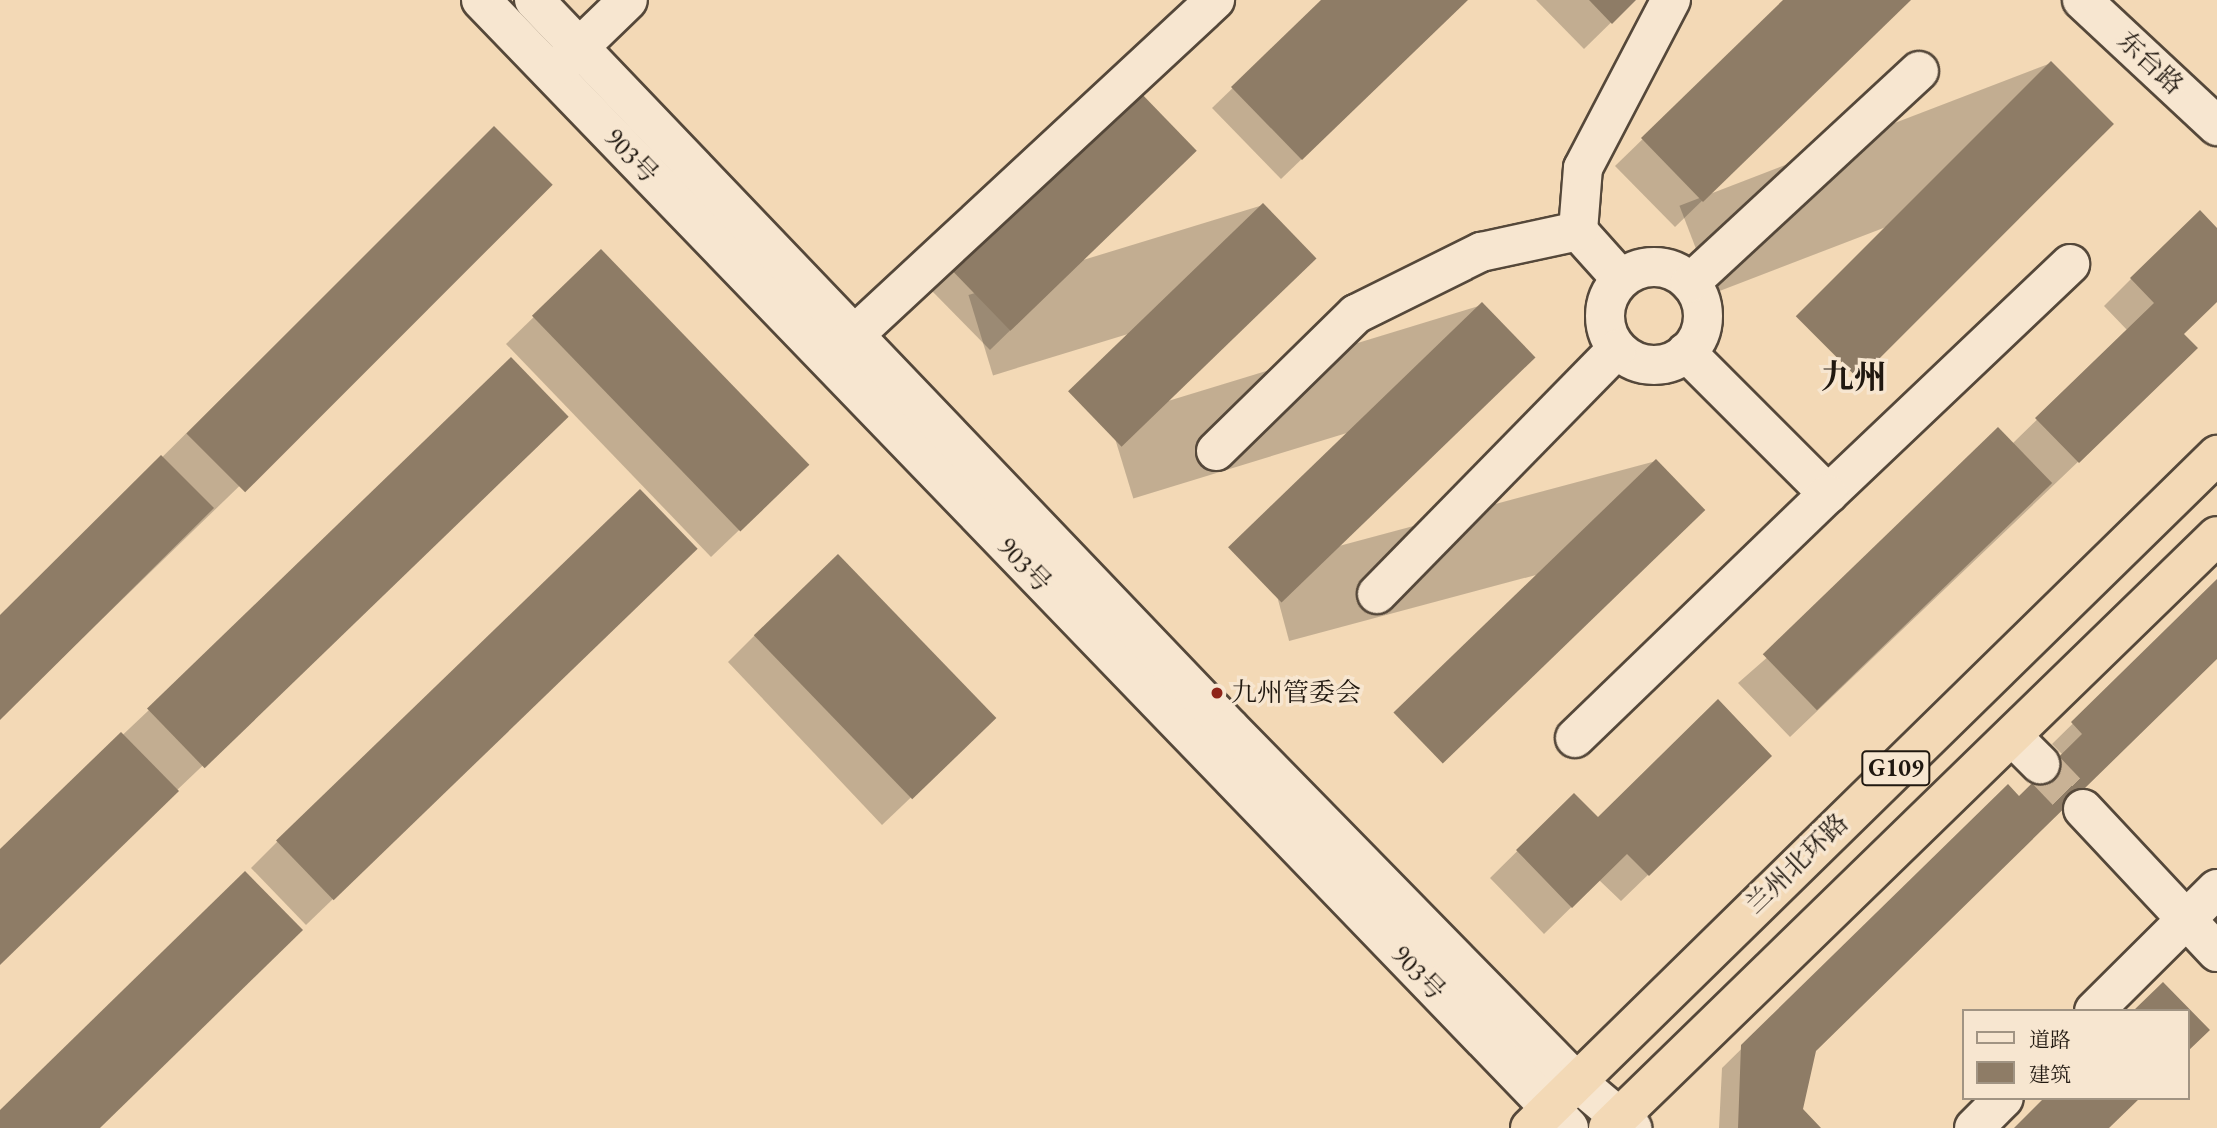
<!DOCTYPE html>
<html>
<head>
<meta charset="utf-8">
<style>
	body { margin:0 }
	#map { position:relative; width:2217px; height:1128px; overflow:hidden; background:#f3d9b6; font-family:"EB Garamond","Noto Serif SC",serif }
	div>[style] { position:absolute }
	.shadow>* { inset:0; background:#0003; transform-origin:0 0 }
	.building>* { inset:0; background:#8e7c66; transform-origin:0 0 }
	.minor-tunnel>* { height:38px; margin-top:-19px; transform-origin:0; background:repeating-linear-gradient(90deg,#c9b295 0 38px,transparent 0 57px) }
	.roads { filter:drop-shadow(2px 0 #55483a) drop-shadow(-2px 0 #55483a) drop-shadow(0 2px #55483a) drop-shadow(0 -2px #55483a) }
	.minor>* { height:38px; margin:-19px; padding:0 19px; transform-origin:19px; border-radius:19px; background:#f7e6d0 }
	.minor>.ring { margin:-19px; padding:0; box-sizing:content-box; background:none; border:38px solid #f7e6d0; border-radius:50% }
	.highway>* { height:38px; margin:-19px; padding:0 19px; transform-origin:19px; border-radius:19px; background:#f3d9b6 }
	.dots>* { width:19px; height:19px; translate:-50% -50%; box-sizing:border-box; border:4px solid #f7e6d0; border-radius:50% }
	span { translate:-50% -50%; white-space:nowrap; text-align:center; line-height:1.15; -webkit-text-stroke:7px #f7e6d0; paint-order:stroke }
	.shield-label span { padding:2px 5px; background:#f7e6d0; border:2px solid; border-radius:5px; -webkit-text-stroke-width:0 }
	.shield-label { font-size:24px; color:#201810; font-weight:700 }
	.street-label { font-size:26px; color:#201810 }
	.poi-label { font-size:26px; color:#201810 }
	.left { translate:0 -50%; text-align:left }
	.district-label { font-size:33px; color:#201810; font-weight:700 }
	.legend { position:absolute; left:1962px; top:1009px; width:228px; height:91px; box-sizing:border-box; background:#f7e6d0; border:2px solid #a19483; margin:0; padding:9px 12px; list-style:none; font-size:21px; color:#201810 }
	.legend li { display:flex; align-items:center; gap:14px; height:35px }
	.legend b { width:35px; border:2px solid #a19483 }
</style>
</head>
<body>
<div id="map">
	<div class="shadow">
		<div style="clip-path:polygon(1324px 0,1467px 0,1281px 179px,1212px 108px)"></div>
		<div style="clip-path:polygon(1536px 0,1634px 0,1584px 49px)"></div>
		<div style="clip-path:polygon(1786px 0,1909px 0,1675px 227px,1615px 166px)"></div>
		<div style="left:2051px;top:63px;width:94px;height:398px;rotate:69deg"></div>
		<div style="clip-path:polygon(494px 128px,550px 185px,0 718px,0 618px)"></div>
		<div style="clip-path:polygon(1174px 171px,990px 350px,932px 291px,953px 271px)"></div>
		<div style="left:1263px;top:205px;width:84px;height:308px;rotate:73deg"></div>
		<div style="clip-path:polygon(2217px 231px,2217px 301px,2182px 335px,2169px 375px,1790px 737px,1738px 683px,2012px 444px,2128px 331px,2104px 306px,2131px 279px)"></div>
		<div style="clip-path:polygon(601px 252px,779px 492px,711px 557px,506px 344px)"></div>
		<div style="left:1482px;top:305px;width:83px;height:390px;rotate:73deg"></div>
		<div style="clip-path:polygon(540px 444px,175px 792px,0 963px,0 851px,149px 710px)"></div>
		<div style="left:1656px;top:461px;width:79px;height:401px;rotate:75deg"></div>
		<div style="clip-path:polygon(669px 575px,306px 925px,251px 868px,278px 841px)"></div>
		<div style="clip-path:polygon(2217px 582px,2217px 657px,1814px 1051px,1801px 1110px,1819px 1128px,1719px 1128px,1722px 1068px,2008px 787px,2019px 798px,2063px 755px,2052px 744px)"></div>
		<div style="clip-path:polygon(755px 635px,965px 746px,882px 825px,728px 662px)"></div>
		<div style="clip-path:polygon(1743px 783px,1621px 901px,1599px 880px,1544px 934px,1490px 878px,1574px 795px,1598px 819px)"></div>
	</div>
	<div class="building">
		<div style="clip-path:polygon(1321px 0,1468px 0,1302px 160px,1231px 87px)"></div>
		<div style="clip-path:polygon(1589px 0,1636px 0,1612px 24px)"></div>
		<div style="clip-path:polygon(1783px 0,1911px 0,1703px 202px,1641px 138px)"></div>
		<div style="left:2051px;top:61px;width:89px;height:361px;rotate:45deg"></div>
		<div style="left:1137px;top:89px;width:86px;height:259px;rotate:46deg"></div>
		<div style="left:494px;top:126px;width:83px;height:435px;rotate:45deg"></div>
		<div style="left:1263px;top:203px;width:77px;height:271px;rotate:46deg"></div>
		<div style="clip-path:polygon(2200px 210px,2217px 228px,2217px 302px,2184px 334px,2198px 348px,2079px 463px,2035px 418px,2154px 303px,2130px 278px)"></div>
		<div style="left:601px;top:249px;width:300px;height:96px;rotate:46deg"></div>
		<div style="left:1482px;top:302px;width:77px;height:353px;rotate:46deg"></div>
		<div style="left:511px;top:357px;width:83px;height:506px;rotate:46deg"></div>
		<div style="left:1998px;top:427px;width:78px;height:327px;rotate:46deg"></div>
		<div style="clip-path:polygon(161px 455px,214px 508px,0 720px,0 615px)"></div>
		<div style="left:1656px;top:459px;width:71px;height:365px;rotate:46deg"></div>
		<div style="left:640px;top:489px;width:83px;height:506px;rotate:46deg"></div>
		<div style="left:838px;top:554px;width:228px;height:117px;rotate:46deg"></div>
		<div style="clip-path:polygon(2217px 579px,2217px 659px,1816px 1051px,1803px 1109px,1821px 1128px,1738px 1128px,1741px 1045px,2008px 784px,2019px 796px,2082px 734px,2071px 722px)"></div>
		<div style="clip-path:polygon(1718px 699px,1772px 756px,1649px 876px,1627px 854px,1572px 908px,1516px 850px,1574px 793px,1598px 817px)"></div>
		<div style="clip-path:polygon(121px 732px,179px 791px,0 965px,0 849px)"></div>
		<div style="clip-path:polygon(245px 871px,303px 930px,100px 1128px,0 1128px,0 1110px)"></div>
		<div style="clip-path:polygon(2163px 982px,2210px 1030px,2187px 1052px,2187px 1011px,2133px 1011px)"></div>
		<div style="clip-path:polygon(2044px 1098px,2140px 1098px,2109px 1128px,2014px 1128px)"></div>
	</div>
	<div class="minor-tunnel">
		<div style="left:2040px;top:764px;width:62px;rotate:46.3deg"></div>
	</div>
	<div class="roads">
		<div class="minor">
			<div style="left:481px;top:0;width:1567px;rotate:46.03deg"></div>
			<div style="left:534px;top:0;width:1007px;rotate:46.29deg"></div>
			<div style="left:1230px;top:728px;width:493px;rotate:45.6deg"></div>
			<div style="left:1575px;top:1080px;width:75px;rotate:40.1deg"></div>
			<div style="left:2082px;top:0;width:185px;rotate:43deg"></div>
			<div style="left:561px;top:65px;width:93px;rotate:-44.1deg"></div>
			<div style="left:1578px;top:231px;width:64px;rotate:48.1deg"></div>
			<div class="ring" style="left:1605px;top:267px;width:60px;height:60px"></div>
			<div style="left:1690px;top:283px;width:312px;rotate:-42.8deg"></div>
			<div style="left:837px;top:351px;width:516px;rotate:-42.88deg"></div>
			<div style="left:1686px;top:352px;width:201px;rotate:45deg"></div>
			<div style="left:1828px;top:494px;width:334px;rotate:-43.5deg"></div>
			<div style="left:1216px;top:451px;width:196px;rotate:-44.4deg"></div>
			<div style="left:1356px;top:314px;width:140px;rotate:-26.4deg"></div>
			<div style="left:1481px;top:252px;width:99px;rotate:-12.2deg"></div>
			<div style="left:1578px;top:231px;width:63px;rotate:-85.5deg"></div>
			<div style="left:1583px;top:168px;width:190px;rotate:-62.4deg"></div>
			<div style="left:1377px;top:594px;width:343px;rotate:-45.6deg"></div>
			<div style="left:2012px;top:736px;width:40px;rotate:45deg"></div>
			<div style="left:1575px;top:738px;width:351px;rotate:-44deg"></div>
			<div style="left:2083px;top:809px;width:196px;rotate:46.9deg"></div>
			<div style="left:2094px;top:1011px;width:173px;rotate:-44.8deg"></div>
			<div style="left:1974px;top:1128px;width:42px;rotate:-45deg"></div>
		</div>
		<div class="highway">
			<div style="left:1530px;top:1128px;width:962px;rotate:-44.41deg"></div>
			<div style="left:1608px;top:1128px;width:849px;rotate:-44.19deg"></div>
		</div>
	</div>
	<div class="dots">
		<div style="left:1217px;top:693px;background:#8f2418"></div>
	</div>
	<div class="shield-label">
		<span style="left:1896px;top:768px">G109</span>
	</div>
	<div class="street-label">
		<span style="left:2150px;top:63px;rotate:43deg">东台路</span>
		<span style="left:631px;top:156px;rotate:46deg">903号</span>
		<span style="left:1024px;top:565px;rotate:46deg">903号</span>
		<span style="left:1797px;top:864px;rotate:-44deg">兰州北环路</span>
		<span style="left:1418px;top:973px;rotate:46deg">903号</span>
	</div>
	<div class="poi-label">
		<span class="left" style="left:1231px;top:693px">九州管委会</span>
	</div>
	<div class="district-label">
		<span style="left:1854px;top:377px">九州</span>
	</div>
	<ul class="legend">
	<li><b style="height:9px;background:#f7e6d0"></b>道路</li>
	<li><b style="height:19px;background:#8e7c66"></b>建筑</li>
	</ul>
</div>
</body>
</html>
